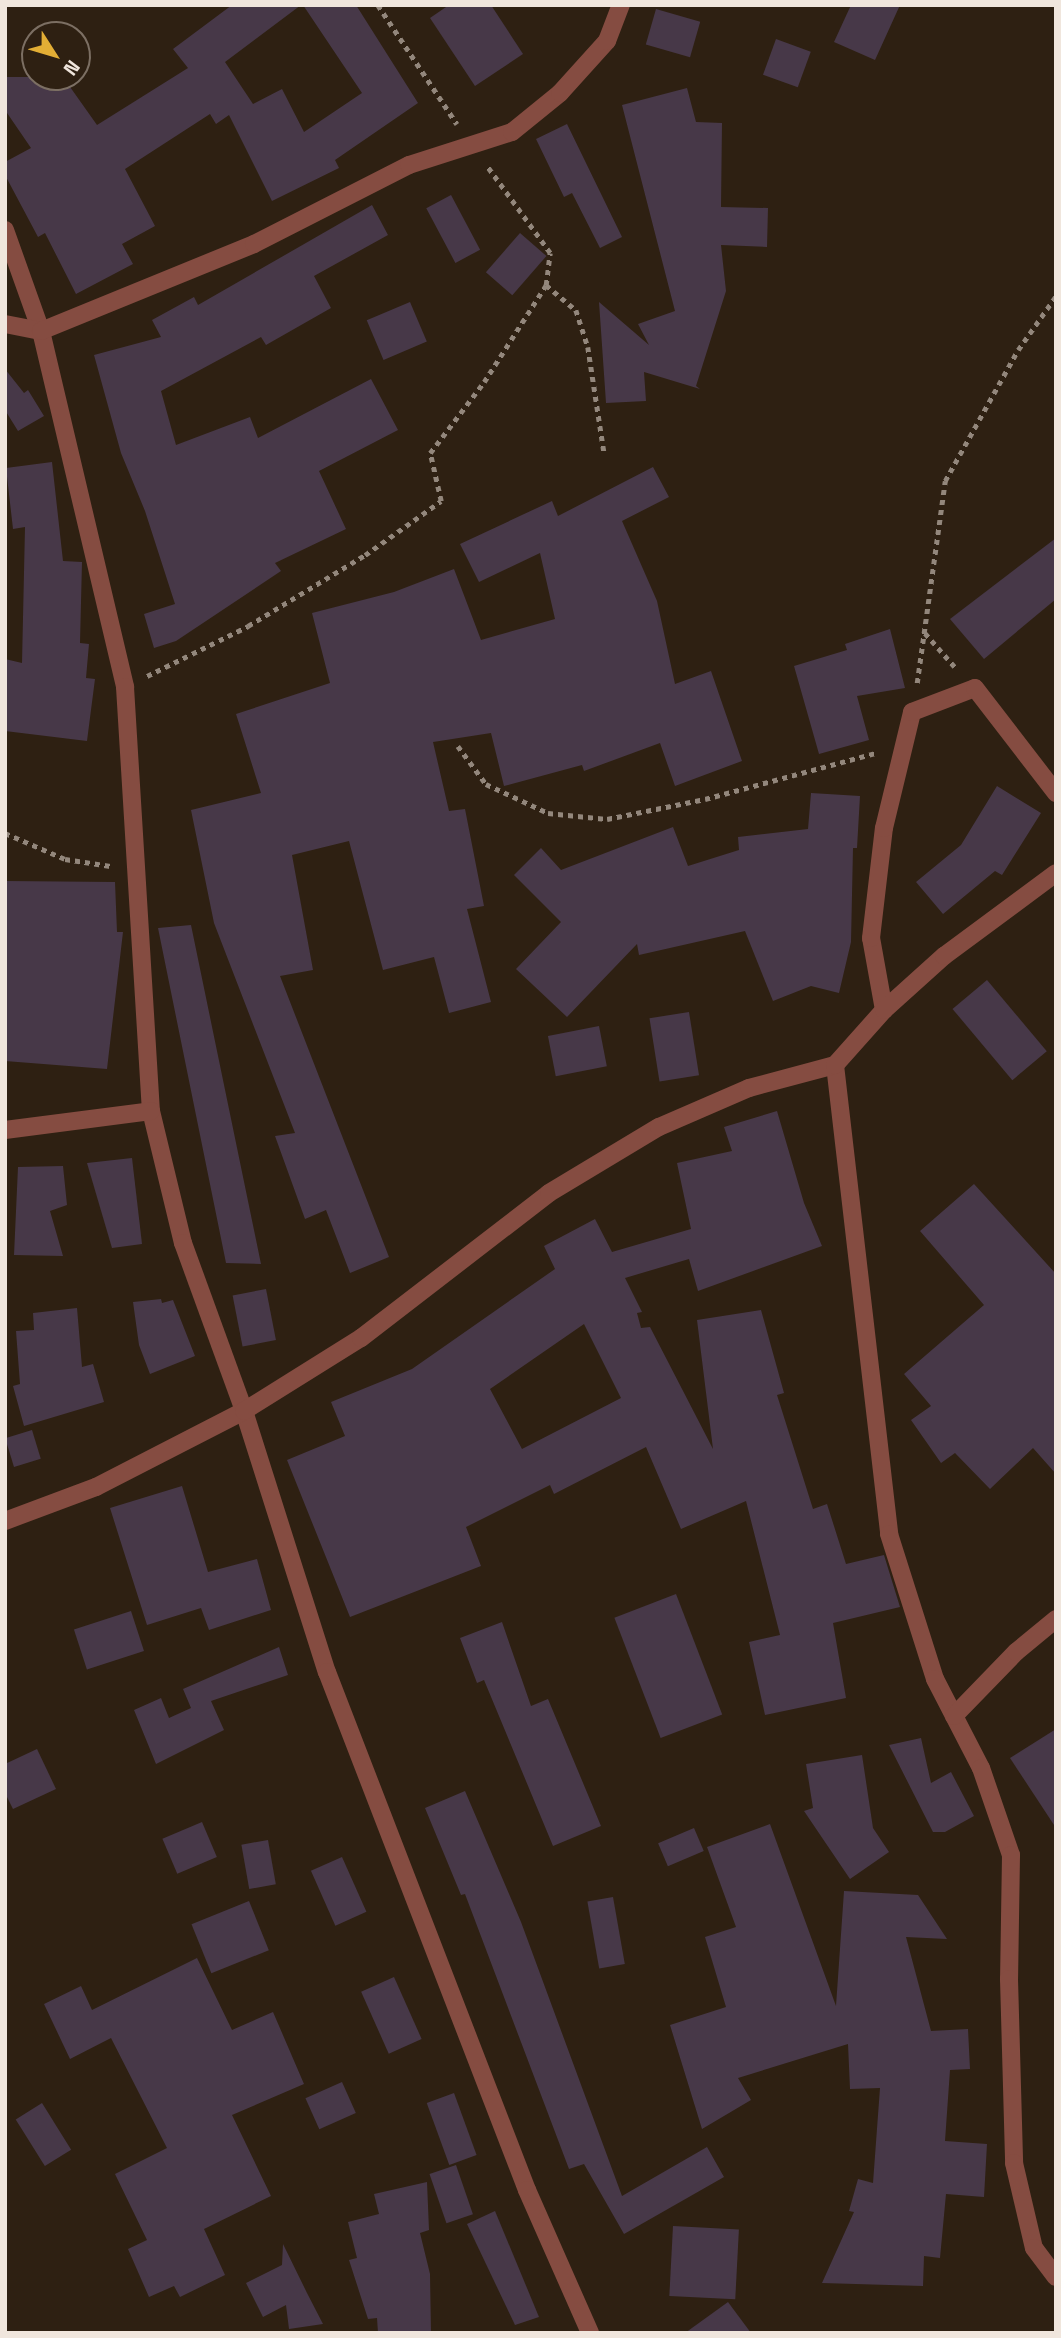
<!DOCTYPE html>
<html>
<head>
<meta charset="utf-8">
<style>
	body { margin:0 }
	#map { position:relative; width:1061px; height:2338px; overflow:hidden; background:#2e2012; font-family:"Space Grotesk",sans-serif }
	div>[style] { position:absolute }
	.building>* { inset:0; background:#473848; transform-origin:0 0 }
	.path>* { height:4.5px; margin-top:-2.25px; transform-origin:0; background:repeating-linear-gradient(90deg,#93877c 0 5px,transparent 0 10px) }
	.minor>* { height:18px; margin:-9px; padding:0 9px; transform-origin:9px; border-radius:9px; background:#854c41 }
	span { translate:-50% -50%; white-space:nowrap; text-align:center; line-height:1.15; -webkit-text-stroke:6px #2e2012; paint-order:stroke }
	.frame { position:absolute; inset:0; border:7px solid #f0e6dd; pointer-events:none }
	.north { position:absolute; left:21px; top:21px; width:70px; height:70px; box-sizing:border-box; background:#2e2012; border:2px solid #7c6f63; border-radius:50%; rotate:127deg; font-size:19px; font-weight:700; line-height:28px; text-align:center; color:#f0e6dd }
	.north::after { content:''; display:block; margin:auto; width:24px; height:32px; background:#e3ae35; clip-path:polygon(50% 0,100% 100%,50% 72%,0 100%) }
</style>
</head>
<body>
<div id="map">
	<div class="building">
		<div style="clip-path:polygon(232px 5px,301px 5px,225px 62px,253px 104px,282px 89px,304px 132px,362px 93px,303px 5px,356px 5px,418px 103px,335px 160px,339px 168px,272px 201px,229px 115px,216px 124px,210px 114px,125px 169px,155px 226px,122px 244px,133px 264px,76px 294px,45px 233px,38px 237px,5px 175px,5px 162px,31px 148px,5px 110px,5px 77px,63px 77px,97px 125px,188px 68px,173px 49px)"></div>
		<div style="clip-path:polygon(449px 5px,491px 5px,523px 54px,475px 86px,430px 18px)"></div>
		<div style="clip-path:polygon(851px 5px,900px 5px,875px 60px,834px 42px)"></div>
		<div style="left:656px;top:9px;width:46px;height:37px;rotate:16deg"></div>
		<div style="left:776px;top:39px;width:37px;height:38px;rotate:20deg"></div>
		<div style="clip-path:polygon(687px 88px,696px 122px,722px 123px,721px 207px,768px 208px,767px 247px,721px 245px,726px 291px,696px 386px,700px 389px,644px 372px,646px 401px,606px 403px,599px 302px,649px 345px,638px 324px,675px 311px,622px 105px)"></div>
		<div style="clip-path:polygon(567px 124px,622px 237px,600px 248px,572px 193px,564px 197px,536px 139px)"></div>
		<div style="left:451px;top:195px;width:62px;height:28px;rotate:62deg"></div>
		<div style="clip-path:polygon(372px 205px,388px 235px,314px 276px,331px 308px,266px 345px,261px 337px,161px 391px,176px 445px,250px 417px,258px 438px,371px 379px,398px 430px,319px 471px,346px 529px,275px 563px,281px 571px,176px 641px,154px 648px,144px 614px,175px 604px,145px 511px,121px 453px,94px 355px,161px 337px,152px 320px,194px 297px,198px 305px)"></div>
		<div style="left:520px;top:233px;width:35px;height:52px;rotate:41deg"></div>
		<div style="left:410px;top:302px;width:43px;height:47px;rotate:67deg"></div>
		<div style="clip-path:polygon(5px 369px,24px 393px,28px 390px,44px 416px,18px 431px,5px 410px)"></div>
		<div style="clip-path:polygon(52px 462px,63px 561px,82px 562px,80px 643px,89px 644px,86px 678px,95px 679px,87px 741px,5px 731px,5px 659px,22px 663px,25px 527px,13px 529px,6px 468px)"></div>
		<div style="clip-path:polygon(653px 467px,669px 497px,622px 521px,657px 601px,675px 684px,711px 671px,742px 761px,675px 786px,660px 743px,584px 771px,582px 765px,504px 786px,491px 733px,433px 742px,449px 811px,465px 809px,484px 906px,467px 909px,491px 1002px,449px 1013px,434px 957px,383px 970px,349px 841px,292px 855px,313px 970px,280px 976px,389px 1257px,350px 1273px,326px 1210px,305px 1219px,275px 1136px,295px 1133px,214px 923px,191px 810px,261px 793px,236px 714px,330px 683px,312px 613px,394px 592px,454px 569px,481px 640px,555px 619px,540px 553px,479px 582px,460px 544px,552px 501px,558px 516px)"></div>
		<div style="clip-path:polygon(1056px 538px,1056px 599px,984px 659px,950px 619px)"></div>
		<div style="clip-path:polygon(890px 629px,905px 688px,857px 696px,869px 740px,819px 754px,794px 666px,847px 650px,845px 644px)"></div>
		<div style="clip-path:polygon(997px 786px,1041px 813px,1002px 875px,995px 871px,943px 914px,916px 882px,961px 845px)"></div>
		<div style="clip-path:polygon(811px 793px,860px 796px,857px 848px,853px 848px,851px 942px,839px 993px,811px 986px,773px 1001px,745px 931px,639px 955px,637px 944px,567px 1017px,516px 969px,561px 922px,514px 875px,541px 848px,561px 870px,673px 827px,688px 866px,739px 850px,738px 837px,808px 829px)"></div>
		<div style="clip-path:polygon(5px 881px,115px 882px,117px 932px,123px 932px,107px 1069px,5px 1061px)"></div>
		<div style="clip-path:polygon(191px 925px,217px 1051px,261px 1264px,226px 1263px,158px 928px)"></div>
		<div style="left:987px;top:980px;width:93px;height:45px;rotate:50deg"></div>
		<div style="left:689px;top:1012px;width:64px;height:40px;rotate:81deg"></div>
		<div style="left:599px;top:1026px;width:41px;height:52px;rotate:79deg"></div>
		<div style="clip-path:polygon(evenodd,777px 1111px,804px 1203px,822px 1246px,698px 1291px,689px 1259px,625px 1278px,642px 1312px,637px 1313px,641px 1328px,650px 1327px,713px 1449px,697px 1320px,761px 1310px,784px 1393px,777px 1395px,813px 1509px,827px 1504px,846px 1564px,884px 1555px,900px 1607px,833px 1623px,846px 1698px,765px 1715px,749px 1642px,780px 1635px,746px 1501px,681px 1529px,646px 1447px,554px 1494px,550px 1485px,466px 1527px,481px 1566px,350px 1617px,287px 1460px,345px 1436px,331px 1402px,412px 1369px,555px 1269px,544px 1246px,595px 1219px,612px 1252px,691px 1229px,677px 1163px,732px 1151px,724px 1127px,777px 1111px,584px 1324px,621px 1398px,522px 1449px,490px 1389px,584px 1324px)"></div>
		<div style="clip-path:polygon(132px 1158px,142px 1244px,112px 1248px,87px 1163px)"></div>
		<div style="clip-path:polygon(63px 1166px,67px 1205px,50px 1211px,63px 1256px,14px 1255px,18px 1167px)"></div>
		<div style="clip-path:polygon(974px 1184px,1056px 1274px,1056px 1474px,1033px 1448px,990px 1489px,955px 1453px,941px 1463px,911px 1420px,931px 1406px,904px 1374px,984px 1305px,920px 1231px)"></div>
		<div style="left:266px;top:1289px;width:52px;height:34px;rotate:79deg"></div>
		<div style="clip-path:polygon(161px 1299px,162px 1303px,173px 1300px,195px 1356px,150px 1374px,139px 1345px,133px 1302px)"></div>
		<div style="clip-path:polygon(77px 1308px,82px 1367px,93px 1364px,104px 1402px,24px 1426px,13px 1386px,20px 1384px,16px 1331px,34px 1330px,33px 1313px)"></div>
		<div style="left:32px;top:1430px;width:30px;height:28px;rotate:73deg"></div>
		<div style="clip-path:polygon(182px 1486px,208px 1572px,257px 1559px,271px 1610px,209px 1630px,201px 1608px,147px 1625px,110px 1508px)"></div>
		<div style="left:676px;top:1594px;width:129px;height:66px;rotate:69deg"></div>
		<div style="left:131px;top:1611px;width:42px;height:60px;rotate:72deg"></div>
		<div style="clip-path:polygon(502px 1622px,531px 1706px,548px 1699px,601px 1826px,553px 1846px,484px 1680px,477px 1683px,460px 1638px)"></div>
		<div style="clip-path:polygon(279px 1647px,288px 1675px,211px 1701px,224px 1730px,156px 1764px,134px 1710px,161px 1698px,169px 1718px,191px 1708px,183px 1689px)"></div>
		<div style="clip-path:polygon(1056px 1729px,1056px 1828px,1010px 1758px)"></div>
		<div style="clip-path:polygon(921px 1738px,931px 1783px,951px 1772px,974px 1816px,945px 1832px,933px 1832px,889px 1745px)"></div>
		<div style="clip-path:polygon(37px 1749px,56px 1789px,13px 1809px,5px 1793px,5px 1764px)"></div>
		<div style="clip-path:polygon(862px 1755px,873px 1828px,889px 1852px,850px 1879px,804px 1811px,813px 1808px,806px 1764px)"></div>
		<div style="clip-path:polygon(465px 1791px,521px 1922px,622px 2196px,707px 2147px,724px 2177px,624px 2234px,584px 2164px,569px 2169px,465px 1894px,461px 1895px,425px 1808px)"></div>
		<div style="left:202px;top:1822px;width:38px;height:43px;rotate:67deg"></div>
		<div style="clip-path:polygon(770px 1824px,836px 2006px,844px 1891px,918px 1895px,947px 1939px,906px 1937px,931px 2031px,968px 2029px,970px 2069px,950px 2070px,945px 2141px,987px 2144px,984px 2197px,946px 2194px,940px 2258px,924px 2256px,923px 2286px,822px 2283px,854px 2212px,849px 2211px,858px 2179px,873px 2183px,880px 2088px,850px 2089px,848px 2044px,738px 2078px,751px 2100px,702px 2129px,670px 2025px,726px 2007px,705px 1937px,736px 1927px,707px 1847px)"></div>
		<div style="left:694px;top:1828px;width:25px;height:39px;rotate:67deg"></div>
		<div style="left:268px;top:1840px;width:45px;height:27px;rotate:80deg"></div>
		<div style="left:342px;top:1857px;width:60px;height:34px;rotate:66deg"></div>
		<div style="left:613px;top:1897px;width:68px;height:26px;rotate:80deg"></div>
		<div style="left:249px;top:1901px;width:53px;height:62px;rotate:68deg"></div>
		<div style="clip-path:polygon(197px 1958px,232px 2030px,273px 2012px,304px 2084px,232px 2115px,271px 2196px,204px 2229px,225px 2275px,180px 2297px,174px 2286px,149px 2297px,128px 2249px,147px 2240px,115px 2174px,167px 2148px,111px 2038px,70px 2059px,44px 2004px,81px 1986px,92px 2010px)"></div>
		<div style="left:394px;top:1977px;width:68px;height:36px;rotate:66deg"></div>
		<div style="left:342px;top:2082px;width:34px;height:40px;rotate:66deg"></div>
		<div style="left:454px;top:2093px;width:66px;height:29px;rotate:70deg"></div>
		<div style="left:42px;top:2103px;width:55px;height:31px;rotate:58deg"></div>
		<div style="left:456px;top:2165px;width:52px;height:28px;rotate:71deg"></div>
		<div style="clip-path:polygon(427px 2182px,429px 2230px,420px 2233px,430px 2274px,431px 2333px,378px 2333px,377px 2318px,368px 2319px,349px 2260px,357px 2258px,348px 2222px,379px 2214px,374px 2194px)"></div>
		<div style="clip-path:polygon(495px 2211px,539px 2317px,515px 2325px,467px 2224px)"></div>
		<div style="left:673px;top:2226px;width:66px;height:70px;rotate:3deg"></div>
		<div style="clip-path:polygon(283px 2244px,307px 2293px,323px 2324px,289px 2329px,286px 2305px,263px 2317px,246px 2283px,282px 2265px)"></div>
		<div style="clip-path:polygon(728px 2302px,751px 2333px,685px 2333px)"></div>
	</div>
	<div class="path">
		<div style="left:378px;top:5px;width:143px;rotate:56.4deg"></div>
		<div style="left:546px;top:285px;width:39px;rotate:40deg"></div>
		<div style="left:576px;top:310px;width:39px;rotate:72deg"></div>
		<div style="left:588px;top:347px;width:106px;rotate:81.3deg"></div>
		<div style="left:925px;top:633px;width:45px;rotate:48.6deg"></div>
		<div style="left:147px;top:676px;width:113px;rotate:-26.3deg"></div>
		<div style="left:248px;top:626px;width:137px;rotate:-31.3deg"></div>
		<div style="left:365px;top:555px;width:93px;rotate:-35.4deg"></div>
		<div style="left:441px;top:501px;width:49px;rotate:-102.9deg"></div>
		<div style="left:430px;top:453px;width:89px;rotate:-52.7deg"></div>
		<div style="left:484px;top:382px;width:115px;rotate:-57.4deg"></div>
		<div style="left:546px;top:285px;width:32px;rotate:-83deg"></div>
		<div style="left:550px;top:253px;width:109px;rotate:-126deg"></div>
		<div style="left:917px;top:683px;width:204px;rotate:-82.1deg"></div>
		<div style="left:945px;top:481px;width:150px;rotate:-60.9deg"></div>
		<div style="left:1018px;top:350px;width:66px;rotate:-54.9deg"></div>
		<div style="left:458px;top:746px;width:47px;rotate:53.6deg"></div>
		<div style="left:486px;top:784px;width:68px;rotate:25.1deg"></div>
		<div style="left:548px;top:813px;width:59px;rotate:5.8deg"></div>
		<div style="left:607px;top:819px;width:100px;rotate:-11.5deg"></div>
		<div style="left:705px;top:799px;width:177px;rotate:-15.1deg"></div>
		<div style="left:5px;top:833px;width:65px;rotate:23.4deg"></div>
		<div style="left:65px;top:859px;width:46px;rotate:8.8deg"></div>
	</div>
	<div class="minor">
		<div style="left:5px;top:230px;width:107px;rotate:70.4deg"></div>
		<div style="left:41px;top:331px;width:366px;rotate:76.7deg"></div>
		<div style="left:125px;top:687px;width:425px;rotate:86.5deg"></div>
		<div style="left:151px;top:1111px;width:136px;rotate:76.4deg"></div>
		<div style="left:183px;top:1243px;width:179px;rotate:70deg"></div>
		<div style="left:244px;top:1411px;width:274px;rotate:72.4deg"></div>
		<div style="left:327px;top:1672px;width:555px;rotate:68.89deg"></div>
		<div style="left:527px;top:2190px;width:156px;rotate:66.2deg"></div>
		<div style="left:5px;top:324px;width:37px;rotate:11deg"></div>
		<div style="left:41px;top:331px;width:230px;rotate:-22.2deg"></div>
		<div style="left:254px;top:244px;width:174px;rotate:-27deg"></div>
		<div style="left:409px;top:165px;width:108px;rotate:-17.8deg"></div>
		<div style="left:512px;top:132px;width:62px;rotate:-39.1deg"></div>
		<div style="left:560px;top:93px;width:70px;rotate:-47.9deg"></div>
		<div style="left:607px;top:41px;width:39px;rotate:-69deg"></div>
		<div style="left:884px;top:1010px;width:73px;rotate:-100.2deg"></div>
		<div style="left:871px;top:938px;width:111px;rotate:-83.3deg"></div>
		<div style="left:884px;top:828px;width:119px;rotate:-76.4deg"></div>
		<div style="left:912px;top:712px;width:67px;rotate:-20.9deg"></div>
		<div style="left:975px;top:688px;width:133px;rotate:52.4deg"></div>
		<div style="left:835px;top:1065px;width:472px;rotate:83.4deg"></div>
		<div style="left:889px;top:1534px;width:152px;rotate:72.4deg"></div>
		<div style="left:935px;top:1679px;width:100px;rotate:62.7deg"></div>
		<div style="left:981px;top:1768px;width:92px;rotate:71deg"></div>
		<div style="left:1011px;top:1855px;width:124px;rotate:90.9deg"></div>
		<div style="left:1009px;top:1979px;width:184px;rotate:88.4deg"></div>
		<div style="left:1014px;top:2163px;width:87px;rotate:76.8deg"></div>
		<div style="left:1034px;top:2248px;width:36px;rotate:53deg"></div>
		<div style="left:5px;top:1130px;width:147px;rotate:-7.4deg"></div>
		<div style="left:5px;top:1521px;width:97px;rotate:-20.5deg"></div>
		<div style="left:96px;top:1487px;width:166px;rotate:-27.2deg"></div>
		<div style="left:244px;top:1411px;width:138px;rotate:-32deg"></div>
		<div style="left:361px;top:1338px;width:237px;rotate:-37.6deg"></div>
		<div style="left:549px;top:1193px;width:128px;rotate:-31deg"></div>
		<div style="left:659px;top:1127px;width:98px;rotate:-23.4deg"></div>
		<div style="left:749px;top:1088px;width:89px;rotate:-15deg"></div>
		<div style="left:835px;top:1065px;width:74px;rotate:-48.3deg"></div>
		<div style="left:884px;top:1010px;width:81px;rotate:-42deg"></div>
		<div style="left:944px;top:956px;width:139px;rotate:-36.5deg"></div>
		<div style="left:954px;top:1716px;width:89px;rotate:-45.9deg"></div>
		<div style="left:1016px;top:1652px;width:52px;rotate:-39.5deg"></div>
	</div>
	<div class="frame"></div>
	<div class="north">N</div>
</div>
</body>
</html>
